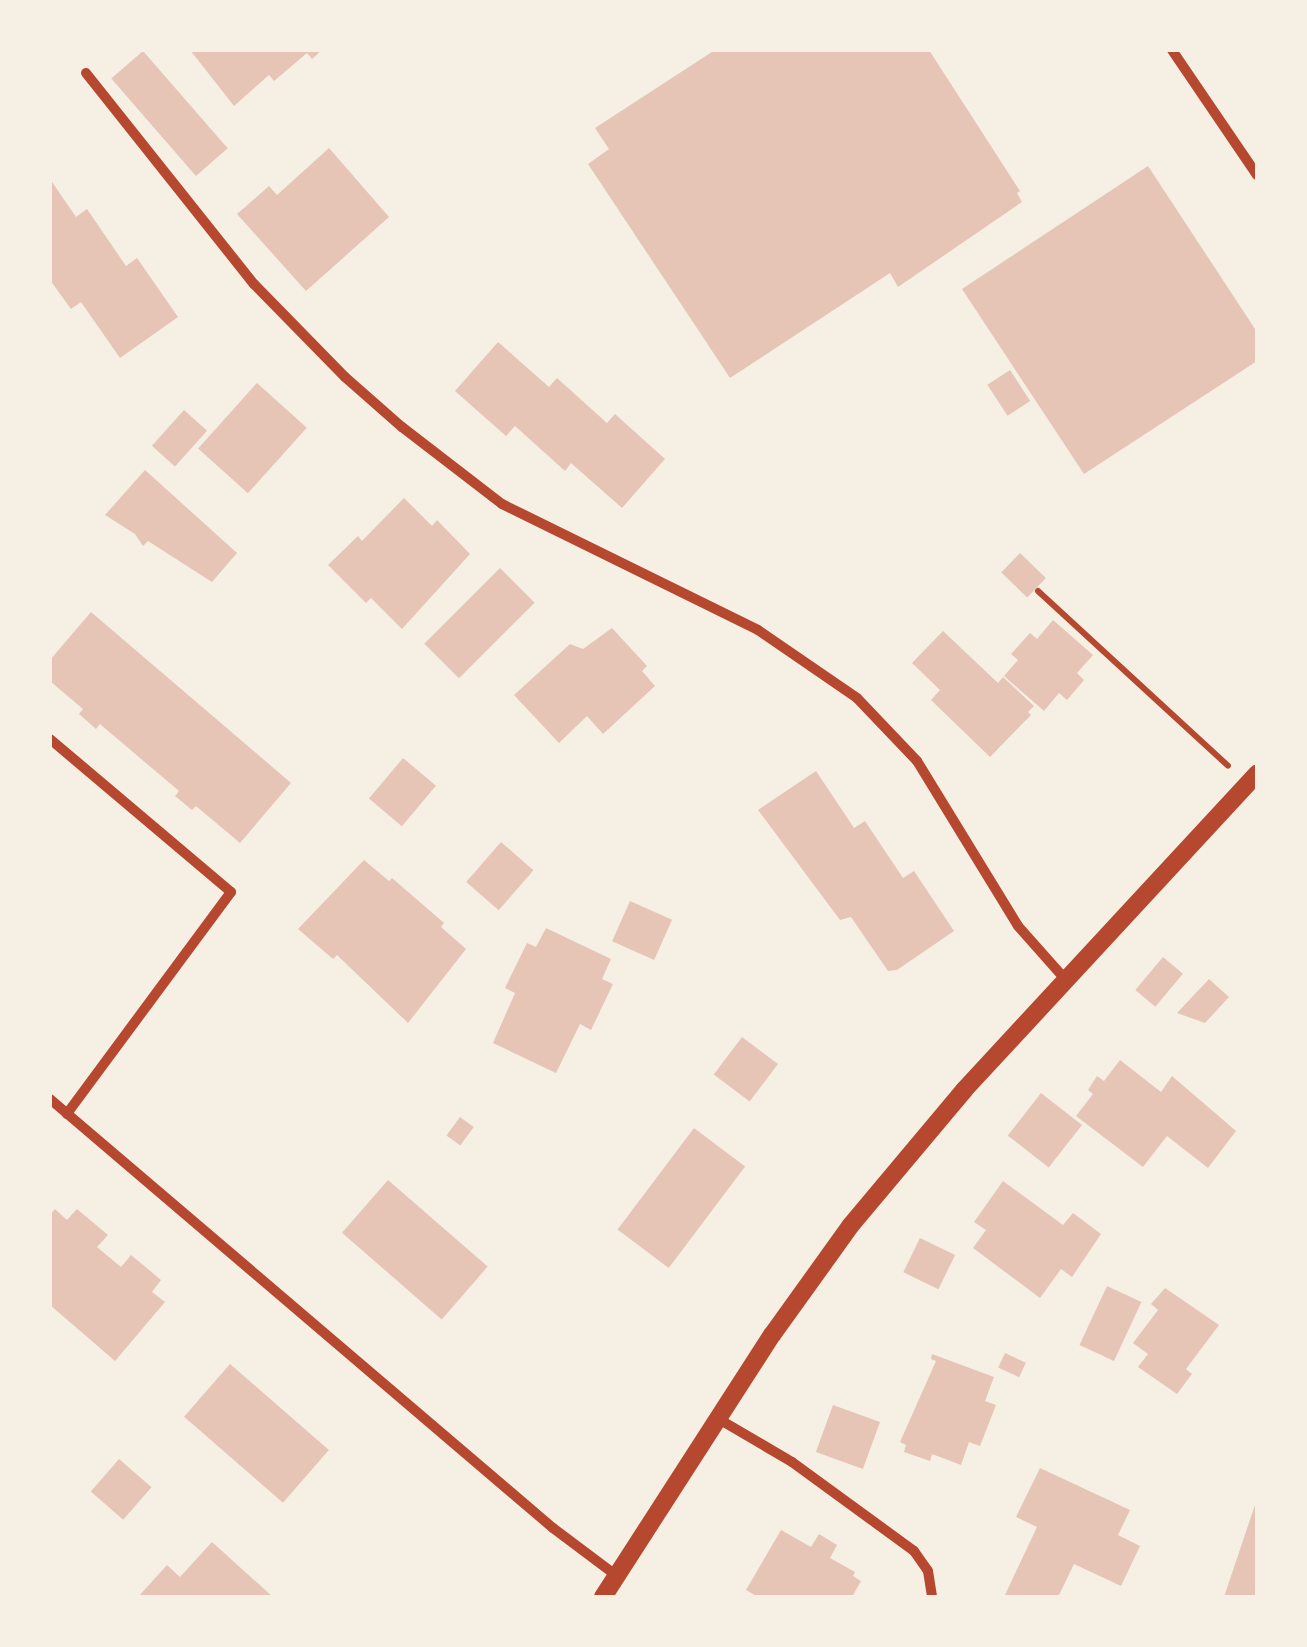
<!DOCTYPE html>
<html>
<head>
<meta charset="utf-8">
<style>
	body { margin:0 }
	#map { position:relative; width:1307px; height:1647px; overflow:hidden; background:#f6efe4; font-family:"Golos Text",sans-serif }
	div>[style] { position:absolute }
	.building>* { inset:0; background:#e6c5b7; transform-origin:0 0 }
	.path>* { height:6px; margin:-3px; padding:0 3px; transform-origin:3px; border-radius:3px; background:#b5482f }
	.minor>* { height:10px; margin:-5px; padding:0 5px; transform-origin:5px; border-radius:5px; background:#b5482f }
	.tertiary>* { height:18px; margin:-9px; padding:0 9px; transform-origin:9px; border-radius:9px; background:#b5482f }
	span { translate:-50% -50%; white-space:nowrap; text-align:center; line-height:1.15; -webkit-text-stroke:10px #f6efe4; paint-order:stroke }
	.frame { position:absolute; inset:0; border:52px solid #f6efe4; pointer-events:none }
</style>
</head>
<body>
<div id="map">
	<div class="building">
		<div style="clip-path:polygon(190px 50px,322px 50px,312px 59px,307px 53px,274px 81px,269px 75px,234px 106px)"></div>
		<div style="clip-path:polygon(715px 50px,929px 50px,1020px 191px,1017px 193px,1022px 202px,898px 287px,890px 273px,730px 378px,588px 164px,609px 149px,595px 128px)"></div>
		<div style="left:143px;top:51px;width:129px;height:42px;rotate:49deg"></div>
		<div style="clip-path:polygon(329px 148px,389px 217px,306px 291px,237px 214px,269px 186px,277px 195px)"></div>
		<div style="clip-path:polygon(1148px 166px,1257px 332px,1257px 361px,1084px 474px,962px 289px)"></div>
		<div style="clip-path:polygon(50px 179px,76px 217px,87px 209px,126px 266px,137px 258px,178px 317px,120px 358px,81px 302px,71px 309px,50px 280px)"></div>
		<div style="clip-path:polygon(498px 342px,549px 387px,557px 378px,607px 423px,615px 414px,665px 459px,622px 508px,571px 463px,565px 471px,515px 426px,506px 436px,455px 391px)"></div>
		<div style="left:1010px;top:370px;width:37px;height:27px;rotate:57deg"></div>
		<div style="left:257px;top:383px;width:67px;height:88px;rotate:42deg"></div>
		<div style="left:184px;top:410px;width:31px;height:48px;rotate:42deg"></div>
		<div style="clip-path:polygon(145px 470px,237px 553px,212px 582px,148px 541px,143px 546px,135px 534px,105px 515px)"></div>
		<div style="clip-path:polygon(404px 498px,432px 526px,437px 520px,470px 554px,402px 629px,371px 598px,366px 603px,328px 565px,358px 536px,362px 541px)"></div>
		<div style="left:1020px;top:553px;width:36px;height:27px;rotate:44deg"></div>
		<div style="left:500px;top:568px;width:49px;height:107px;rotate:45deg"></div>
		<div style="clip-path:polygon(91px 612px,291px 783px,240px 843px,196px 806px,192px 810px,175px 796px,179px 791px,100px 724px,96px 729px,79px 714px,83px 709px,50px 681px,50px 660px)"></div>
		<div style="clip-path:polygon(1053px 620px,1093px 655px,1077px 673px,1084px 680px,1067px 700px,1059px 693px,1044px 711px,1004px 676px,1018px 660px,1011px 654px,1030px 633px,1037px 639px)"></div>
		<div style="clip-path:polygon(612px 628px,647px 666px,642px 671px,655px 686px,603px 734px,587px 716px,559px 743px,514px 695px,570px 644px,583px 649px)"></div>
		<div style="clip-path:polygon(943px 631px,998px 683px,1003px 677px,1034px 706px,1028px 712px,1031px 715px,990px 757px,931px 700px,940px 690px,912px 663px)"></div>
		<div style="left:403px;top:758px;width:43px;height:53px;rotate:40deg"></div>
		<div style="clip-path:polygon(816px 771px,854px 828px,865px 821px,903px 878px,914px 871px,954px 931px,897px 970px,888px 971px,851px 917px,840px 920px,758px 810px)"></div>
		<div style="left:501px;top:842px;width:43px;height:53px;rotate:41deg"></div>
		<div style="clip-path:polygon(364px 860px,389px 881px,392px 878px,444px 923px,441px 927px,466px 949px,408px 1023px,337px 955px,333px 959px,298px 929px)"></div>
		<div style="left:630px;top:901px;width:46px;height:44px;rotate:24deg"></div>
		<div style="clip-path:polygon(546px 928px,611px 959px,602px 979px,613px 984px,591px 1030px,580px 1024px,556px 1073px,493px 1043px,515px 993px,505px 988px,527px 943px,536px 947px)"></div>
		<div style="left:1163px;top:957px;width:26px;height:43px;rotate:40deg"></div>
		<div style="clip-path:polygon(1209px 979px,1229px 997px,1205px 1023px,1177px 1013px)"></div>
		<div style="left:742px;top:1037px;width:45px;height:47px;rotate:37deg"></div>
		<div style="clip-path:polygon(1120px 1060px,1161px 1092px,1172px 1076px,1236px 1131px,1208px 1168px,1167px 1136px,1143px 1167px,1076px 1116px,1093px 1094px,1088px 1090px,1097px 1076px,1104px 1081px)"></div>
		<div style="left:1041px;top:1093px;width:52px;height:54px;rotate:38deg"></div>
		<div style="left:460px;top:1117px;width:17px;height:23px;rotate:36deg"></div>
		<div style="left:694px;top:1128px;width:64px;height:127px;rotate:37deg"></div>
		<div style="left:388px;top:1180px;width:132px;height:70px;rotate:41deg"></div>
		<div style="clip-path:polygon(1003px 1181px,1063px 1225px,1073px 1213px,1101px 1234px,1072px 1277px,1061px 1269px,1040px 1298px,973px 1248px,986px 1230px,974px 1222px)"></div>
		<div style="clip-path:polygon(55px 1209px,67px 1220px,77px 1209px,108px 1235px,97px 1247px,121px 1267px,131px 1255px,161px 1280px,152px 1292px,165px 1302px,115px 1361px,50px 1305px,50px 1215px)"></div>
		<div style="left:920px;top:1238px;width:39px;height:38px;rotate:26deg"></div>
		<div style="left:1107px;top:1286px;width:38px;height:65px;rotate:25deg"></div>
		<div style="clip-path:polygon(1165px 1288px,1219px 1325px,1186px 1369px,1192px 1374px,1177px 1394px,1138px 1367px,1148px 1354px,1133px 1343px,1158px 1310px,1151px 1304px)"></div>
		<div style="left:1005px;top:1353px;width:23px;height:16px;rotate:25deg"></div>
		<div style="clip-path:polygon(932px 1354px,994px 1377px,985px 1401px,996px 1405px,980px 1446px,969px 1442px,961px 1465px,932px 1454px,930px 1461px,904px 1452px,906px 1445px,900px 1442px,936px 1361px,931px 1359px)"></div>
		<div style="left:230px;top:1364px;width:131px;height:70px;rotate:41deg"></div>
		<div style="left:833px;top:1405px;width:50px;height:50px;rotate:20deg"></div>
		<div style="left:119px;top:1459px;width:43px;height:43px;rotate:41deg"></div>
		<div style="clip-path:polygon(1040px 1468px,1130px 1510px,1118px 1535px,1140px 1546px,1121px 1586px,1074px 1564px,1058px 1597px,1004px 1597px,1037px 1527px,1016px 1517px)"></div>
		<div style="clip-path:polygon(1256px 1502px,1257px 1597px,1224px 1597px)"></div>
		<div style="clip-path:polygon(781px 1530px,811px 1547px,819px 1534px,837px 1545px,830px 1558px,855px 1572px,853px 1576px,861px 1581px,852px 1597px,758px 1597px,746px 1590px)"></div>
		<div style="clip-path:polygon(212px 1542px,273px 1597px,138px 1597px,167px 1565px,180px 1577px)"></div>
	</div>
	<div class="path">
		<div style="left:1038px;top:591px;width:258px;rotate:42.6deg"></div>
	</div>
	<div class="minor">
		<div style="left:1172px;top:50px;width:151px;rotate:55.8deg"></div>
		<div style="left:86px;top:73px;width:270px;rotate:51.5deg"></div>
		<div style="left:254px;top:284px;width:130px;rotate:45.6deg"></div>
		<div style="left:345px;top:377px;width:76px;rotate:41.3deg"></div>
		<div style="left:402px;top:427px;width:126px;rotate:37.6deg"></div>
		<div style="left:502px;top:504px;width:285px;rotate:26.2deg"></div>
		<div style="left:758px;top:630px;width:120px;rotate:34.5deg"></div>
		<div style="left:857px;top:698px;width:87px;rotate:46.4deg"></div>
		<div style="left:917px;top:761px;width:193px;rotate:58.5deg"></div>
		<div style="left:1018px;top:926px;width:72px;rotate:48.4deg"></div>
		<div style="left:50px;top:739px;width:237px;rotate:40.2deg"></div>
		<div style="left:231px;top:892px;width:276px;rotate:126.5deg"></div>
		<div style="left:50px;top:1099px;width:661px;rotate:40.46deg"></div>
		<div style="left:553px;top:1528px;width:80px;rotate:36.9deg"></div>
		<div style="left:717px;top:1418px;width:87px;rotate:30.4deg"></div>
		<div style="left:792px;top:1462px;width:151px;rotate:36.1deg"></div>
		<div style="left:914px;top:1551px;width:24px;rotate:55deg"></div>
		<div style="left:928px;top:1571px;width:26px;rotate:81deg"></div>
	</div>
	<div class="tertiary">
		<div style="left:603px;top:1597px;width:312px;rotate:-57.2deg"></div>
		<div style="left:772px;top:1335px;width:135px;rotate:-54.3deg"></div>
		<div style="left:851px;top:1225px;width:177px;rotate:-50deg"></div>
		<div style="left:965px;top:1089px;width:430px;rotate:-47.2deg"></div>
	</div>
	<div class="frame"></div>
</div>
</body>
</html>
